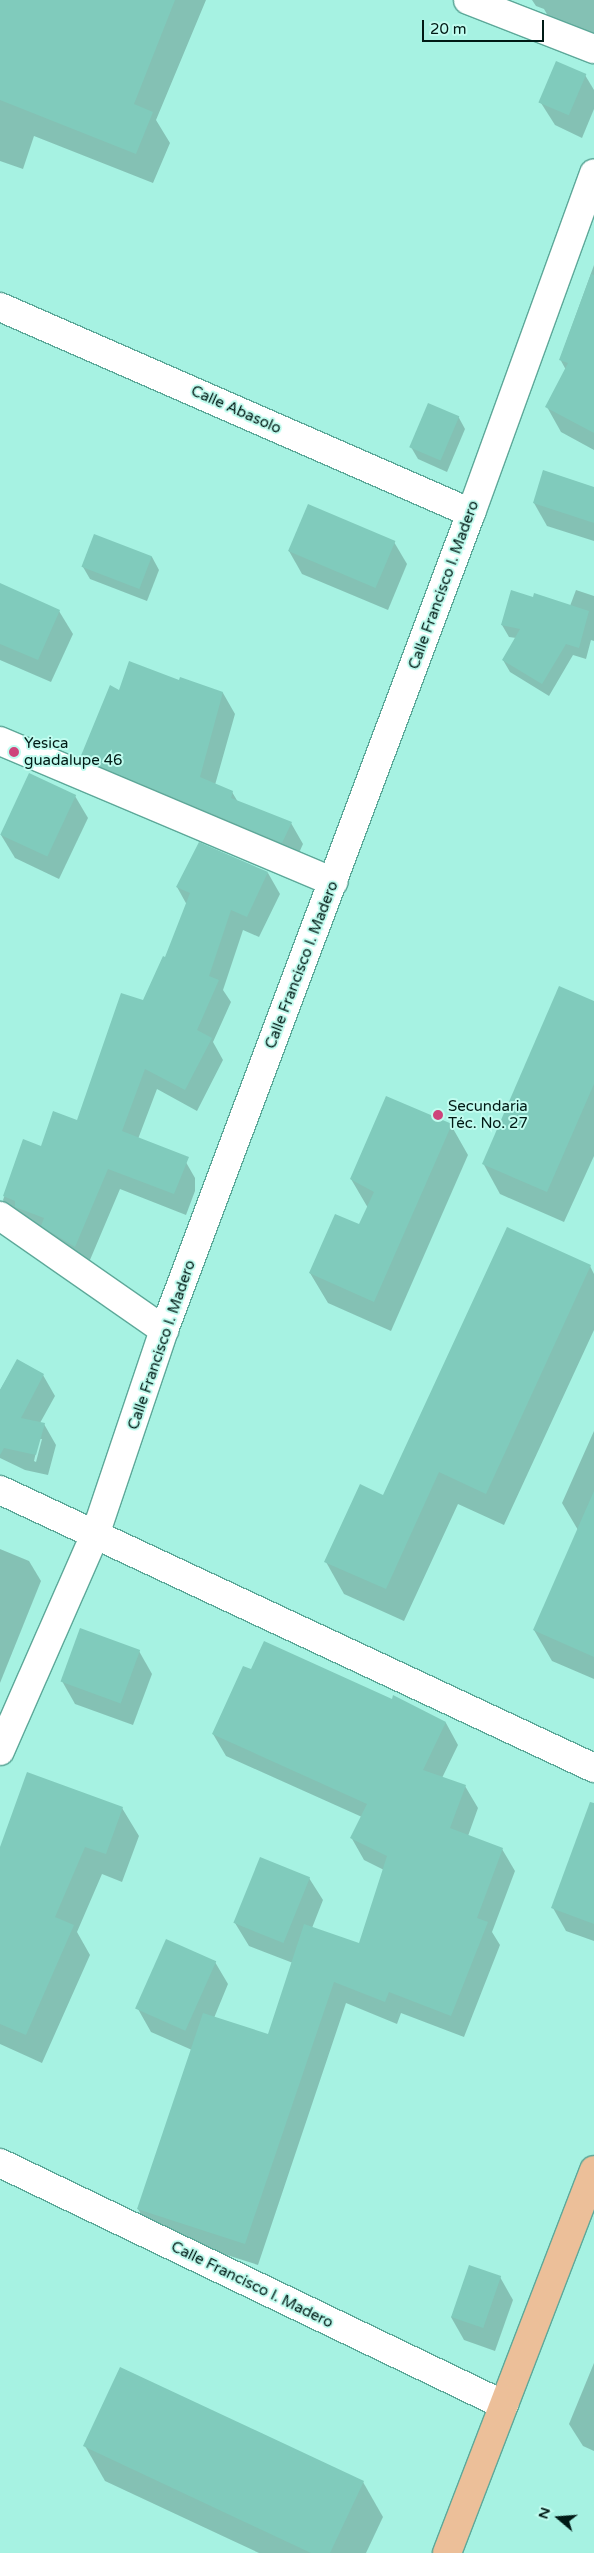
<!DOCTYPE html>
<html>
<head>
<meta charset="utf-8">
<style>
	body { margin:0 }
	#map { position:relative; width:594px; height:2553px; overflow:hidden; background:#a6f2e2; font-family:"Varela Round",sans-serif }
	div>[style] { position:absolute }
	.shadow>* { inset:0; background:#0003 }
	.building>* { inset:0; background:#80cbbc; transform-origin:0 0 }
	.roads { filter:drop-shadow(1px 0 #5da899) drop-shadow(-1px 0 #5da899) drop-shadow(0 1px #5da899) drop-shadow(0 -1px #5da899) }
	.minor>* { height:28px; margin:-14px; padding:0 14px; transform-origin:14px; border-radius:14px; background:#fff }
	.tertiary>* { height:28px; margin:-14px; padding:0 14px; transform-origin:14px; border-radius:14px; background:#fff }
	.primary>* { height:28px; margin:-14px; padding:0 14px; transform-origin:14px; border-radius:14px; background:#ecbf99 }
	.dots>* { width:14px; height:14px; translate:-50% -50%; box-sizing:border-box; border:2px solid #c0fcef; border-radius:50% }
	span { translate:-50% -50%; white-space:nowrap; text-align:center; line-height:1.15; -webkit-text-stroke:4px #c0fcef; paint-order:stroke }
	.street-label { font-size:15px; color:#001a15 }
	.poi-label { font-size:15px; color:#001a15 }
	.left { translate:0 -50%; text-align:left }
	.north { position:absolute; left:534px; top:2493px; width:50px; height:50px; -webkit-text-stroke:4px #c0fcef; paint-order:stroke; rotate:288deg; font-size:14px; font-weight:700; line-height:20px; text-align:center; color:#001a15 }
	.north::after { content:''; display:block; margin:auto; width:18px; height:22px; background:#001a15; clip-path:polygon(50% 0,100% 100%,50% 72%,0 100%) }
	.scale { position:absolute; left:422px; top:20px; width:122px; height:22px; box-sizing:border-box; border:2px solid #001a15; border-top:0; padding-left:6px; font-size:15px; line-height:18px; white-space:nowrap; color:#001a15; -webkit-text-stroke:4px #c0fcef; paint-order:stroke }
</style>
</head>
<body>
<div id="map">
	<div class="shadow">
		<div style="clip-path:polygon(0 0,206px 0,156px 120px,170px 143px,153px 183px,34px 136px,23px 169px,0 161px)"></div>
		<div style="clip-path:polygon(532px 0,594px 0,594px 46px,557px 32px,544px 9px,536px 6px)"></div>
		<div style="clip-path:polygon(585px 75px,594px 90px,594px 109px,582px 138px,555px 125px,541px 103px)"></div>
		<div style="clip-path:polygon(594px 265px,594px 450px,561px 432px,547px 407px,566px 370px,560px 359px)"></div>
		<div style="clip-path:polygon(458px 416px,465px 429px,447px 472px,418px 459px,411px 447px)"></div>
		<div style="clip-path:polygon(594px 488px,594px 541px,547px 526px,534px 503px)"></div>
		<div style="clip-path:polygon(95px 536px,152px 557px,159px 570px,147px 601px,90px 579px,83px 567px)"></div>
		<div style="clip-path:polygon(394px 542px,407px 564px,388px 610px,302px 574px,289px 551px)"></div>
		<div style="clip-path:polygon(576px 590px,594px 596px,594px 641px,591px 640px,586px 659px,573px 655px,549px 696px,510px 672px,503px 660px,516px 638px,509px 637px,502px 625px,534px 599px,570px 606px)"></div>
		<div style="clip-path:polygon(0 592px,59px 611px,73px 634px,51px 682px,0 660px)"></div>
		<div style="clip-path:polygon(180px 682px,223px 693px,235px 714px,215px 785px,232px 792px,238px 802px,291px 823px,303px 844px,294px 864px,93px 779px,81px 758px,120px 691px)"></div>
		<div style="clip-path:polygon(75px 796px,88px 818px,59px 879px,15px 858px,1px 835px)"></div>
		<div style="clip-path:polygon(268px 873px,280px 894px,259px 937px,243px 930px,223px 990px,231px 1002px,213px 1042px,223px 1060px,197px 1111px,157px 1089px,138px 1139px,183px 1157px,195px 1178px,195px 1191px,186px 1215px,120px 1189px,87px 1267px,15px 1222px,3px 1200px,24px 1141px,41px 1147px,78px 1121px,166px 959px,187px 905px,177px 887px)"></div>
		<div style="clip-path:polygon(594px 1002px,594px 1156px,564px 1222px,500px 1194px,483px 1163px)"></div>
		<div style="clip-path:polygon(451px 1125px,468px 1155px,391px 1331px,328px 1303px,310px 1273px,360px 1225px,368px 1208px,351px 1179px)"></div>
		<div style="clip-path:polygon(590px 1266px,594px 1274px,594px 1330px,504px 1525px,458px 1504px,404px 1621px,344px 1594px,326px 1562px)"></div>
		<div style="clip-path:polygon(evenodd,17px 1361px,43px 1375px,55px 1396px,40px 1423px,44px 1424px,56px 1445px,48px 1475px,25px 1470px,0 1458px,0 1390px,17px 1361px,39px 1439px,42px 1439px,36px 1462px,34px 1461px,39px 1439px)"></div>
		<div style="clip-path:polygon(594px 1431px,594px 1679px,552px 1661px,534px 1630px,578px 1530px,562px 1503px)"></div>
		<div style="clip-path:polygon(0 1549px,29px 1561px,41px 1581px,0 1683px)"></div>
		<div style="clip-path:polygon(139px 1651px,152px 1674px,133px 1725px,75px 1704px,62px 1681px)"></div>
		<div style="clip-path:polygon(394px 1697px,446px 1723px,458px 1745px,442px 1778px,465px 1786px,478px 1808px,468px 1836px,502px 1849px,515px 1871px,492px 1932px,500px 1945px,464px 2037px,401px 2013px,397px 2024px,346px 2003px,258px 2265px,151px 2231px,138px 2209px,192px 2050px,151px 2032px,138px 2009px,215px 1962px,228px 1984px,214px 2018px,269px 2036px,293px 1963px,249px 1946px,235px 1923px,309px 1878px,323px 1900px,312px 1928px,360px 1945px,384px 1870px,364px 1860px,351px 1837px,362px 1817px,226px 1756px,213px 1734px,392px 1700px)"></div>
		<div style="clip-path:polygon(122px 1808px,139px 1836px,122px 1882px,102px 1874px,77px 1932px,90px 1955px,42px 2063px,0 2044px,0 1847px)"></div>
		<div style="clip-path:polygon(594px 1840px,594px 1941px,566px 1931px,553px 1908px)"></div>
		<div style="clip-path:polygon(500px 2277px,513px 2300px,495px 2351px,464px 2340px,451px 2317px)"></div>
		<div style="clip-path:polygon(594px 2363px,594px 2451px,583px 2446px,569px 2424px)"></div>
		<div style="clip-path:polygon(85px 2446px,363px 2482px,383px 2517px,366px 2553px,259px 2553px,105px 2481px)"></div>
	</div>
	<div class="building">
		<div style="clip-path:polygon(0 0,175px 0,134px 104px,153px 112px,136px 154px,0 100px)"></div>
		<div style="left:556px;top:61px;width:33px;height:45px;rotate:23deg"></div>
		<div style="clip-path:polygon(591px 274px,594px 275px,594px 433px,545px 407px,568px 363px,559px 360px)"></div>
		<div style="left:428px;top:403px;width:34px;height:48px;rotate:23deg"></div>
		<div style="clip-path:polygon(543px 470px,594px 487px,594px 523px,533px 503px)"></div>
		<div style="left:308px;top:504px;width:95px;height:51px;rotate:23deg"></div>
		<div style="left:94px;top:534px;width:62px;height:35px;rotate:21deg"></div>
		<div style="clip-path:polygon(0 583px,60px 610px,38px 660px,0 644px)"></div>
		<div style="clip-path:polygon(511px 590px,533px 597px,534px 593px,589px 611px,579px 648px,566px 644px,542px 684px,502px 660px,520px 629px,501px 625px)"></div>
		<div style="clip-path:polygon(129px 661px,179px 680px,180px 677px,223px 692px,200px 777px,233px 791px,231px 798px,292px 822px,282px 843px,80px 758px,110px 685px,119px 690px)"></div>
		<div style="left:29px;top:773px;width:52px;height:68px;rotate:25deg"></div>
		<div style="clip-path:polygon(199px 842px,268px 872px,247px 917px,231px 910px,209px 976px,219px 980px,197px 1030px,212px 1038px,185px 1090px,145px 1069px,122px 1131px,189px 1157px,174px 1194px,108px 1169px,75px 1247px,41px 1226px,44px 1218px,15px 1207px,15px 1201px,3px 1196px,23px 1139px,41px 1146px,53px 1111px,77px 1120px,121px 993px,143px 1000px,163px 956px,165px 957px,190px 893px,176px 887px)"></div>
		<div style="clip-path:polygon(559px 986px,594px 1001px,594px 1084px,547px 1192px,482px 1164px)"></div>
		<div style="clip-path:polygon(386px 1096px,452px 1124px,374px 1302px,309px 1273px,335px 1214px,359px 1224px,374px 1192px,350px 1179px)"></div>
		<div style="clip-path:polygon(507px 1227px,591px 1265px,486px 1494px,439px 1472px,386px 1589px,324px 1562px,360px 1484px,383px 1495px)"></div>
		<div style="clip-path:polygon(17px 1359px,44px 1374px,21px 1418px,45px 1423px,36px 1455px,4px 1448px,0 1455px,0 1390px)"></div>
		<div style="clip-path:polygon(594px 1491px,594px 1657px,533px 1630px)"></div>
		<div style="left:80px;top:1628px;width:64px;height:57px;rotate:20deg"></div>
		<div style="clip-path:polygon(264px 1641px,392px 1699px,393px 1695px,446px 1722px,423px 1770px,466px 1785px,450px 1828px,503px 1848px,477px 1918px,488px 1922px,451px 2016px,389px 1992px,385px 2002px,334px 1982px,245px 2244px,137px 2209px,203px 2013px,268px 2034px,304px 1924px,359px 1943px,387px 1856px,350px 1838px,367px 1804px,212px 1734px,243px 1666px,251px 1669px)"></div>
		<div style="clip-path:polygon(27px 1772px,123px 1807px,106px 1854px,85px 1847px,55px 1917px,74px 1925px,26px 2035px,0 2024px,0 1847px)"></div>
		<div style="clip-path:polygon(590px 1802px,594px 1803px,594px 1924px,551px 1908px)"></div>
		<div style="left:260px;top:1857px;width:54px;height:71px;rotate:22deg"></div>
		<div style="left:166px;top:1939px;width:55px;height:76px;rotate:24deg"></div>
		<div style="left:469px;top:2265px;width:34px;height:55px;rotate:19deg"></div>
		<div style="clip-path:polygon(120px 2367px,364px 2481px,330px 2553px,311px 2553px,83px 2446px)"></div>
	</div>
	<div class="roads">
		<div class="minor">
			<div style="left:468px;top:0;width:135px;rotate:21.3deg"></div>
			<div style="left:0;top:307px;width:514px;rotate:23.62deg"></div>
			<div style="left:0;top:741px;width:362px;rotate:22.9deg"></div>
			<div style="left:0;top:1216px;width:200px;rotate:34.8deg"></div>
			<div style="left:0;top:1751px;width:236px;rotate:-66.3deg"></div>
			<div style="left:95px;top:1535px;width:216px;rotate:-71.4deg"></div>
			<div style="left:164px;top:1330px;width:873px;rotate:-69.41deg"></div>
			<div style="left:471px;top:513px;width:361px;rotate:-70.1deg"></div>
			<div style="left:0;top:2163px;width:559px;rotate:25.65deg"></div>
		</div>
		<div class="tertiary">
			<div style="left:0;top:1490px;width:656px;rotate:25.08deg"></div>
		</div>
		<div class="primary">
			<div style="left:447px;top:2553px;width:410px;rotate:-69deg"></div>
		</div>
	</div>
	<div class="dots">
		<div style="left:14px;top:752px;background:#ce447b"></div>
		<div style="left:438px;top:1115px;background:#ce447b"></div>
	</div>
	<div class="street-label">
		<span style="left:236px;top:410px;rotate:24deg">Calle Abasolo</span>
		<span style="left:444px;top:585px;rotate:-70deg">Calle Francisco I. Madero</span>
		<span style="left:302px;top:965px;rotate:-69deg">Calle Francisco I. Madero</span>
		<span style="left:162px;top:1345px;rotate:-71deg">Calle Francisco I. Madero</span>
		<span style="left:252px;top:2285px;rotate:26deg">Calle Francisco I. Madero</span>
	</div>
	<div class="poi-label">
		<span class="left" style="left:24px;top:752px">Yesica<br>guadalupe 46</span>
		<span class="left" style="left:448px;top:1115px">Secundaria<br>Téc. No. 27</span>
	</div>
	<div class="north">N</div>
	<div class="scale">20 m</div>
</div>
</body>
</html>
